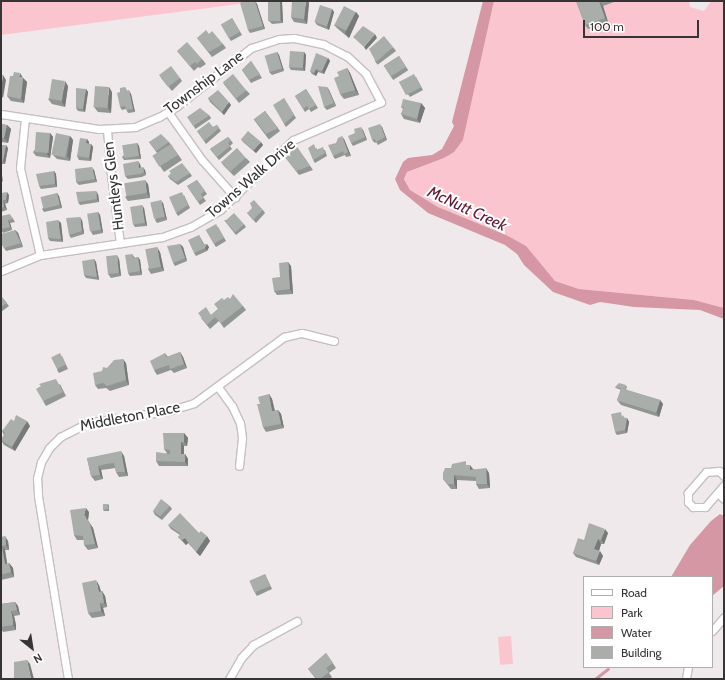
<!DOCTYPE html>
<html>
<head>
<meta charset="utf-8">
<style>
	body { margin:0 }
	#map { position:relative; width:725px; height:680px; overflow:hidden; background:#f0e9eb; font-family:Cabin,sans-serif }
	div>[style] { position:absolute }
	.green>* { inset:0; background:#fbc5d0; transform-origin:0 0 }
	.water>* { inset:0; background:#d697a5 }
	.stream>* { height:2.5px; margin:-1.25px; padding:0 1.25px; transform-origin:1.25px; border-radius:1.25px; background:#d697a5 }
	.roads { filter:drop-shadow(1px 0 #c6bfc0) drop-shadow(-1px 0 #c6bfc0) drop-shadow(0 1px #c6bfc0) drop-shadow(0 -1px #c6bfc0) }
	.minor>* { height:7px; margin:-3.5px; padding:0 3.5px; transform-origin:3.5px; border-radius:3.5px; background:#fff }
	.wall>* { inset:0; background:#929693; transform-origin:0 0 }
	.shaded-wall>* { inset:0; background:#777a78 }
	.building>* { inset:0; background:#aaaeab; transform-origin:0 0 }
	span { translate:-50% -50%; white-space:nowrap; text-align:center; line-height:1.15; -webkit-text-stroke:4px #fff; paint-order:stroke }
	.street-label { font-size:15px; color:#363434 }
	.water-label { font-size:16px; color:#641933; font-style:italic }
	.frame { position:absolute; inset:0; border:2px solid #363434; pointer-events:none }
	.legend { position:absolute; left:583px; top:576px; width:130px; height:92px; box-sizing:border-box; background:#fff; border:1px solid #afaeae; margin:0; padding:5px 7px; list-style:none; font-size:12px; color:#363434 }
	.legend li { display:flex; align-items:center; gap:8px; height:20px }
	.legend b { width:20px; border:1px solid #afaeae }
	.north { position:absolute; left:12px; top:628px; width:40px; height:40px; -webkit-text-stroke:3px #fff; paint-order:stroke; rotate:150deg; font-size:11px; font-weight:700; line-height:16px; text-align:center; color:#363434 }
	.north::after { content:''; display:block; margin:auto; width:14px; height:18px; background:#363434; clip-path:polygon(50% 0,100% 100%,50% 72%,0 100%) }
	.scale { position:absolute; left:583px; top:20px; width:116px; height:18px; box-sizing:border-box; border:2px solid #363434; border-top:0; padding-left:5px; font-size:12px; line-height:14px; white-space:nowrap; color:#363434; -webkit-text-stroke:3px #fff; paint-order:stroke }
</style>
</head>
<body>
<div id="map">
	<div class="green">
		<div style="clip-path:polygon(1px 1px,262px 1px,1px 35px)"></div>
		<div style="clip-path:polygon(494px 1px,689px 1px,690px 7px,704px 11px,711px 1px,724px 1px,724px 308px,694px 300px,579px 289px,555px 281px,506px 235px,438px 207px,410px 190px,404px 179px,407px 172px,444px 158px,463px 140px)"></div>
		<div style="left:511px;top:636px;width:28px;height:13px;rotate:86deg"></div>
	</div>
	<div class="water">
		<div style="clip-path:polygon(483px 1px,494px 1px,463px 140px,454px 152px,444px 158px,407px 172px,404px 179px,410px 190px,438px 207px,506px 235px,526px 246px,555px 281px,579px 289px,694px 300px,724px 308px,724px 319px,700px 310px,634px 307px,600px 302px,590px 305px,553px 292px,524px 265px,517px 254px,505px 245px,428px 213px,400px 190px,395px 179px,403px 162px,408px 158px,432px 155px,442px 149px,454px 126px,452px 122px,455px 110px)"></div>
		<div style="clip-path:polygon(720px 514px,724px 516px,724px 586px,712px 596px,712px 577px,671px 577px,690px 545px,711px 521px)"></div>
	</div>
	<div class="stream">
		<div style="left:595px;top:679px;width:16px;rotate:-38deg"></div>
	</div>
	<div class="roads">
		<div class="minor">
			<div style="left:168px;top:112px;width:59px;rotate:54.7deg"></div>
			<div style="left:202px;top:160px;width:50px;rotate:48.3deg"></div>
			<div style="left:1px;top:114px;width:99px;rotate:8.7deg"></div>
			<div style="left:99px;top:129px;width:36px;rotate:-3deg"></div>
			<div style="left:135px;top:127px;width:26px;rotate:-23deg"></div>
			<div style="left:159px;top:117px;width:21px;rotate:-31deg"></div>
			<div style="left:177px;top:106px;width:94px;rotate:-38.1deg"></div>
			<div style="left:251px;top:48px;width:29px;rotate:-18deg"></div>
			<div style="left:279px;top:39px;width:15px;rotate:-4deg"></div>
			<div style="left:294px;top:38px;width:30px;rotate:12deg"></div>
			<div style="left:323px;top:44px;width:27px;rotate:27deg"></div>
			<div style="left:347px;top:56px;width:26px;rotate:43deg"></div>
			<div style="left:366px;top:74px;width:32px;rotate:62deg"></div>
			<div style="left:381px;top:102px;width:96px;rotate:156.6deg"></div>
			<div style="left:293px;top:140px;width:101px;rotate:136.2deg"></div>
			<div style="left:220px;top:210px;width:34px;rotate:150deg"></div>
			<div style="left:190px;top:227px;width:30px;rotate:160deg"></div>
			<div style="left:162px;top:237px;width:123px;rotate:171.6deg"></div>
			<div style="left:40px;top:255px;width:42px;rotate:157.7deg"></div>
			<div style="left:25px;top:118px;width:50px;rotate:95.7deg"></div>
			<div style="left:20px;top:168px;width:89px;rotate:77.1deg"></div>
			<div style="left:107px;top:130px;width:37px;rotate:85deg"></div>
			<div style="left:110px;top:167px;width:77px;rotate:82.5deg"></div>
			<div style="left:218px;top:387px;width:24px;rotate:54deg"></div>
			<div style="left:232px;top:406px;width:19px;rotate:65deg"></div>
			<div style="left:240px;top:423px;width:15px;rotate:82deg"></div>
			<div style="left:242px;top:438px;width:28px;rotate:96deg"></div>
			<div style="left:724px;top:476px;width:7px;rotate:-135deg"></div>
			<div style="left:719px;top:471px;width:13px;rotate:176deg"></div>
			<div style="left:706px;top:472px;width:28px;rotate:131deg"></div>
			<div style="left:688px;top:493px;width:9px;rotate:90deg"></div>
			<div style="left:688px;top:502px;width:7px;rotate:45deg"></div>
			<div style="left:693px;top:507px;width:12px"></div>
			<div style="left:705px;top:507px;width:29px;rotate:-49deg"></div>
			<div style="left:718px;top:493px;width:8px;rotate:45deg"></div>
			<div style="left:712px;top:631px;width:18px;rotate:-49deg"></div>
			<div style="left:68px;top:679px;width:186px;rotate:-99.3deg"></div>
			<div style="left:38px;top:495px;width:17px;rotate:-93deg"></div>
			<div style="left:37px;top:478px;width:16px;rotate:-76deg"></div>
			<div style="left:41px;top:462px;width:16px;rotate:-60deg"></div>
			<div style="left:49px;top:448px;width:16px;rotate:-45deg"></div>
			<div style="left:60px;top:437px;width:30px;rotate:-27deg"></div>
			<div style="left:87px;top:423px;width:82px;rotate:-8.4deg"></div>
			<div style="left:168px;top:411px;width:27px;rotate:-17deg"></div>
			<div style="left:194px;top:403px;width:112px;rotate:-36.3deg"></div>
			<div style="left:284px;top:337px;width:18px;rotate:-13deg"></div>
			<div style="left:302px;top:333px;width:33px;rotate:14deg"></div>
			<div style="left:229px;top:679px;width:24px;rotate:-60deg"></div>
			<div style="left:241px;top:658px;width:18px;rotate:-47deg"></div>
			<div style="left:253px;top:645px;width:50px;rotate:-28.6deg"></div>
			<div style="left:686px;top:679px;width:12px;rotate:-81deg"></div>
		</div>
	</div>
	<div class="wall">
		<div style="clip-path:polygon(244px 1px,249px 1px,250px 3px,255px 1px,257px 4px,265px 29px,250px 33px,248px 30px)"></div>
		<div style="clip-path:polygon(270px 1px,281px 1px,282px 2px,283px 23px,272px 24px,269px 21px)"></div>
		<div style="clip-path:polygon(576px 1px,617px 1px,603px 6px,608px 22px,588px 29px,585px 25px)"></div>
		<div style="clip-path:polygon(309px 3px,307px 24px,294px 22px,291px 17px)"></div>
		<div style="clip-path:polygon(332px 9px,334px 12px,329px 30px,317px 25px,315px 22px)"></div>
		<div style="clip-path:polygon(356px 12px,359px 16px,349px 38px,338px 29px,334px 25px)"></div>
		<div style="clip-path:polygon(232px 18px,242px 35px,231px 41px,229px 38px)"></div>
		<div style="clip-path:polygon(209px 34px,223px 44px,226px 48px,212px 57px,197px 38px)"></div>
		<div style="left:393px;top:47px;width:5px;height:23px;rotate:53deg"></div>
		<div style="clip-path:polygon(177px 51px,202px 59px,206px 64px,200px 68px,198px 67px,194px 71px)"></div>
		<div style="clip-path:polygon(277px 52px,279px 55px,284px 71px,272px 75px,269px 72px)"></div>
		<div style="clip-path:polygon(304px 52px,306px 55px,305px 71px,291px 70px,289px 67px)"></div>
		<div style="left:399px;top:56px;width:17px;height:18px;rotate:57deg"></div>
		<div style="clip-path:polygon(328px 58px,330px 61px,324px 74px,318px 72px,316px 76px,312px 74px,310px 71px)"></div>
		<div style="clip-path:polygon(251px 61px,262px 78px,251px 83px,242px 70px)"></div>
		<div style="clip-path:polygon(347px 68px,350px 73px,359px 95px,344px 99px,340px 94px,339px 76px)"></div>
		<div style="clip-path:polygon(416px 77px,423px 90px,410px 97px,399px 82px)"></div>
		<div style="clip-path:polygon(23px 78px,27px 82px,24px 103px,11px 101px,7px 96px)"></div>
		<div style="clip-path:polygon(161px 78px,180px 78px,182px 81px,172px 91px)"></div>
		<div style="clip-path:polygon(223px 83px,246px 90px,250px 94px,239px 103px)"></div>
		<div style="clip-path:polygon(68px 86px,65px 107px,52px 104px,48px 99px)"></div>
		<div style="clip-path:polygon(125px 87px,127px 91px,131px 94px,135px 112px,128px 113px,126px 109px,122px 110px,120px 107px,120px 92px)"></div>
		<div style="clip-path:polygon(327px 87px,329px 90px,336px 106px,327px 110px,324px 107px)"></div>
		<div style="clip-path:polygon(86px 89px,88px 92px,85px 112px,78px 111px,76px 108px)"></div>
		<div style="clip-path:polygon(306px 89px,318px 108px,311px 112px,309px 109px,305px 112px,295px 96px)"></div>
		<div style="clip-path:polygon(112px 92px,111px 113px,98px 112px,94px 107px)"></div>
		<div style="clip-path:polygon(208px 98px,231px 105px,224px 115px,210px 102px)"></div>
		<div style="clip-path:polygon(284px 98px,296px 118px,286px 127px,284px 124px)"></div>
		<div style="clip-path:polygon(421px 103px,425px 108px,420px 123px,404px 119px,401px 114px,403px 109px,401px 107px)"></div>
		<div style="left:265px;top:111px;width:25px;height:14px;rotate:53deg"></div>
		<div style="left:209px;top:115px;width:4px;height:19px;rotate:56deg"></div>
		<div style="clip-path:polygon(1px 124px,7px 125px,11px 129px,8px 143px,1px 142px)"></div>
		<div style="clip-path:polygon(217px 125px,221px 131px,206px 144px,197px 131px,213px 127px)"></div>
		<div style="clip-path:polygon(382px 127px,387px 140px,378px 145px,376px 142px,375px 143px,372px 140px)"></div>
		<div style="clip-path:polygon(363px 130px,367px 140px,353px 146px,351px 143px,355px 133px)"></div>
		<div style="clip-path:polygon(50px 133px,53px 137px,50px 158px,36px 156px,33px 152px)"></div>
		<div style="clip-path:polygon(70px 136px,73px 140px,70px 161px,57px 159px,53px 155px)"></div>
		<div style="clip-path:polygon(228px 137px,233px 143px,230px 146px,232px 149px,219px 160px,210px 149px)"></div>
		<div style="clip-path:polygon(87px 139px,89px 142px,89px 144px,91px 144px,93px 147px,91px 161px,79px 160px,77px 156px)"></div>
		<div style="clip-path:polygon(241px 139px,263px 145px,256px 153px,243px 142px)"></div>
		<div style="clip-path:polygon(344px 139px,351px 156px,346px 157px,345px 155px,335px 159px,333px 156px,336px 143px)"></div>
		<div style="clip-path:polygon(149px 142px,169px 142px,182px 160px,164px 172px,153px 156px,157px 153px)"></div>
		<div style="clip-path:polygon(137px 143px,139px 146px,141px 159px,124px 160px,122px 157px)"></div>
		<div style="clip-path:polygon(1px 145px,8px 148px,5px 164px,1px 164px)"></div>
		<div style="clip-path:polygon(297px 147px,313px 170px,299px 175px,285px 157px)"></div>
		<div style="clip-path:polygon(316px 147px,317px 150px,325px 150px,327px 156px,315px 163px,313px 160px)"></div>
		<div style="clip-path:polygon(246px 158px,250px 162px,234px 176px,224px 166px,221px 162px)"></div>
		<div style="clip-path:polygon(140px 164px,141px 168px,145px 170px,146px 175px,142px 177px,128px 179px,125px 176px)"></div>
		<div style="clip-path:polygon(94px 170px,97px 182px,79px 185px,76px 182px)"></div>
		<div style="clip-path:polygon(54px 171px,56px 174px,57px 187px,41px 189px,39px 186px)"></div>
		<div style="clip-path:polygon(190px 173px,192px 176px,178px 185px,170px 179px,168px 176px)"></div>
		<div style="clip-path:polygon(197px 180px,207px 194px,203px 197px,206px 201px,200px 205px,187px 186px)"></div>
		<div style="clip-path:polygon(148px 184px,150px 198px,128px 201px,125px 197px)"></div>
		<div style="clip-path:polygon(1px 193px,9px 195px,8px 203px,5px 204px,7px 210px,1px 212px)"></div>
		<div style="clip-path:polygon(57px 193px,59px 196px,62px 208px,44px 212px,42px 209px)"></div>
		<div style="clip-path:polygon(98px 194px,99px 202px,80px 205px,78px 202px)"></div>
		<div style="clip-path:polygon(184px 195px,190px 208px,178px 216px,176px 213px)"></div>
		<div style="clip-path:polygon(163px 203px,167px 220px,157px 223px,155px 220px)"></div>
		<div style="clip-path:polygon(144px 208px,147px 226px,135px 227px,133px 224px)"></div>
		<div style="clip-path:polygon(263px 210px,265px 213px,256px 223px,247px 213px)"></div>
		<div style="clip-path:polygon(98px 212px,100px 215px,103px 233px,93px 235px,91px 232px)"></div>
		<div style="clip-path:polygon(1px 216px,12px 217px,15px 222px,10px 223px,12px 230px,3px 233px,1px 230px)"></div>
		<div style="clip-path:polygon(82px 220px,84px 234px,71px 238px,69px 235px)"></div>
		<div style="clip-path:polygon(224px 220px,244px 224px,246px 227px,236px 235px)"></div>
		<div style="clip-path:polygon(61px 223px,63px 242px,50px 241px,48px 238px)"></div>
		<div style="clip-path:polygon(218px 227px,226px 241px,216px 247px,214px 244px)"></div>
		<div style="clip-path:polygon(15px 230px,18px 233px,23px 247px,6px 251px,1px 243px)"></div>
		<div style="clip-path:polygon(199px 235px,204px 244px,209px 247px,207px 251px,196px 256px,194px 253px)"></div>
		<div style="clip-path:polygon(180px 244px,183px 247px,187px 261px,175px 266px,173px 263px)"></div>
		<div style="clip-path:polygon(160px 252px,164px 271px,151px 274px,148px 269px)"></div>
		<div style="clip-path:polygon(132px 254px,135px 258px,138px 257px,140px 260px,142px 275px,130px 276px,128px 273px)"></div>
		<div style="clip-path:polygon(94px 259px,96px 262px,99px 280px,86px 278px,84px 275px)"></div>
		<div style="clip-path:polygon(119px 259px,121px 276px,111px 278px,108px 274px)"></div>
		<div style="clip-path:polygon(291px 266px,293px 294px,277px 295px,274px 291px)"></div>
		<div style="clip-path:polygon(1px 296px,9px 306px,1px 312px)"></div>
		<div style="clip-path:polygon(230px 299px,243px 306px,246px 310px,224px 328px,219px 321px,210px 329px,201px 318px,211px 315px,218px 309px,224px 300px)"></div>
		<div style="clip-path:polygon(180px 352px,183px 357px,187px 368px,174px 373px,171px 370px,157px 375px,154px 370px,165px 353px,168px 357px)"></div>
		<div style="clip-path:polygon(62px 356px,68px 369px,59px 373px,57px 370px)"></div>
		<div style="clip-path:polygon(126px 363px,129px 385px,110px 391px,106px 388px,98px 389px,95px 385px,102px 371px,107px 368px)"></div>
		<div style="clip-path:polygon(60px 384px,66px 396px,46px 406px,43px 401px)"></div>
		<div style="clip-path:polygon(627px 386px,626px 390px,660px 400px,663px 404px,659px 417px,621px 405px,617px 400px,621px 390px,616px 388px,615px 387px)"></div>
		<div style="clip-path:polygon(269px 394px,272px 399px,275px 411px,278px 410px,281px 414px,284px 428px,266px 432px,263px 427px,260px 404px)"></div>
		<div style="clip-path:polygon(623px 415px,624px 418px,627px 418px,629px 422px,627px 433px,617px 435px,615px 432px)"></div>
		<div style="clip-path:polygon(14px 421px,30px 426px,15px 451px,4px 445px,1px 440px,4px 435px,2px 431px)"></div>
		<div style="clip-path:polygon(184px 433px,188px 438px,187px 446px,184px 446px,184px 454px,185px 454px,188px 459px,188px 466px,159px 466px,156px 461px,167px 453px,164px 449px)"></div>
		<div style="clip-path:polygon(124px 456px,128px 476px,119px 477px,116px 472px,115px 468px,109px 469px,101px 470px,103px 479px,95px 481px,91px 476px,87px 458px)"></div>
		<div style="clip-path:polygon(468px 465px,473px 469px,489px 473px,490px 488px,479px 489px,476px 484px,476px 481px,457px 480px,457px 489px,451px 489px,443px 479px,451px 468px)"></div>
		<div style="clip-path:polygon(108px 504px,109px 505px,109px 511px,104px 511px,103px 510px)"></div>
		<div style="clip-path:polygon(170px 506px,172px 509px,162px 520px,155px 515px,153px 511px)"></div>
		<div style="clip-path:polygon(89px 512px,88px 520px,93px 528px,98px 548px,88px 550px,84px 545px,84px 540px,77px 540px,74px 535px)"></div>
		<div style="clip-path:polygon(168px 525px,199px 533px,210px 541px,200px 556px,188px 543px,186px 545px,178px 537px,180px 535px,171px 529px)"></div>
		<div style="clip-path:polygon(608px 533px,604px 544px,601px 544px,599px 551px,603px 556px,599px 565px,576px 557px,573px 553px,584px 540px)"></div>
		<div style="clip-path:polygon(1px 537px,8px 541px,9px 550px,5px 550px,7px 564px,9px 563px,13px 568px,14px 577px,1px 580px)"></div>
		<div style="clip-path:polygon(265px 574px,272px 589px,257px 596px,255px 593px)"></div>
		<div style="clip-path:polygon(99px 585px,101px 591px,102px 591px,105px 596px,107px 607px,103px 608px,105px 616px,92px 618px,88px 613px)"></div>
		<div style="clip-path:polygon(15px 602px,18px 606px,20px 615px,14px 616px,16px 625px,16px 630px,3px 632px,1px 628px,1px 604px)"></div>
		<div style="clip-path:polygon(326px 653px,336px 668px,329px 673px,332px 677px,330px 679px,316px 679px,308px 669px)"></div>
	</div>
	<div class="shaded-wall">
		<div style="clip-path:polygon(255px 1px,257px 4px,265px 29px,263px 26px)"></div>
		<div style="clip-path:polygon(280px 1px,281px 1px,282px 2px,283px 23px,281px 20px)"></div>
		<div style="clip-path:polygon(306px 1px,308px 1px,309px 3px,307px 24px,304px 19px)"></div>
		<div style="clip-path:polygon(599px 1px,603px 6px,608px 22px,605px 18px)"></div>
		<div style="clip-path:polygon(332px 9px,334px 12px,329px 30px,327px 27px)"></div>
		<div style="clip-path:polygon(356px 12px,359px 16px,349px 38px,345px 33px)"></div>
		<div style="clip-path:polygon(375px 34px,377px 38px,366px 50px,364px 47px)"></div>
		<div style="clip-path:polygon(277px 52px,279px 55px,284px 71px,282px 68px)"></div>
		<div style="clip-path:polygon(304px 52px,306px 55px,305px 71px,303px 68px)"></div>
		<div style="clip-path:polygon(328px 58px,330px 61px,324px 74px,322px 71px)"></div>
		<div style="clip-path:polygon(347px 68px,350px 73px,359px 95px,355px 90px)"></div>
		<div style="clip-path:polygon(316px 69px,318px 72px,316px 76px,314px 73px)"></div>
		<div style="clip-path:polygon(20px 73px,23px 78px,19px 77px)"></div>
		<div style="clip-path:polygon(3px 75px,6px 80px,3px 98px,1px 95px,1px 88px)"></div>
		<div style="clip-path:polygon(23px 78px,27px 82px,24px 103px,21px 99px)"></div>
		<div style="clip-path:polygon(65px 81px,68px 86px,65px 107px,62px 102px)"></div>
		<div style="clip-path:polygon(109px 87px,112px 92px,111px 113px,108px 108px)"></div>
		<div style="clip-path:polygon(327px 87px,329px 90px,336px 106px,334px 103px)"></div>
		<div style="clip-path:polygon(86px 89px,88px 92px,85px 112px,83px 109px)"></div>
		<div style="clip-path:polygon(129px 90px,131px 94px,135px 112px,133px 109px)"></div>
		<div style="clip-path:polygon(229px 102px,231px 105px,224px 115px,222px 112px)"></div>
		<div style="clip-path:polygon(421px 103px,425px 108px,420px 123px,417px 119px)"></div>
		<div style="clip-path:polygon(380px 124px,382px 127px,387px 140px,385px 137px)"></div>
		<div style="clip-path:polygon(7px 125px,11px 129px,8px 143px,4px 138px)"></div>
		<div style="clip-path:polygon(361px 127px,363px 130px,367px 140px,365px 137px)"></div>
		<div style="clip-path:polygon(50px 133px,53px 137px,50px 158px,47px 154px)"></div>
		<div style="clip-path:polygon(70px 136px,73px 140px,70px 161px,67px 156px)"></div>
		<div style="clip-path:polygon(342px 136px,344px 139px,351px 156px,348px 152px)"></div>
		<div style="clip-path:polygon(87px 139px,89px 142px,89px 147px,86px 143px)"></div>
		<div style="clip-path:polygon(261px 142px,263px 145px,256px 153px,253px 150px)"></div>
		<div style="clip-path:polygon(137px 143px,139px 146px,141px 159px,139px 156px)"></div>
		<div style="clip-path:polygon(91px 144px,93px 147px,91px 161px,89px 158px)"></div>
		<div style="clip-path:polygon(6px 145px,8px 148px,5px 164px,3px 161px)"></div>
		<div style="clip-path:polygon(138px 161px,140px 164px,141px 171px,139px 168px)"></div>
		<div style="clip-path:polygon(92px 167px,94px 170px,97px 182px,95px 179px)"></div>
		<div style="clip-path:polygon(143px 167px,145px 170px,146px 175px,144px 172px)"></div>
		<div style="clip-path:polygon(54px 171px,56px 174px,57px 187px,55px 184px)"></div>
		<div style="clip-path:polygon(1px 173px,2px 175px,3px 182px,1px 179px)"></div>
		<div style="clip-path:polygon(145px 180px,148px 184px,150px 198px,147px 193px)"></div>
		<div style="clip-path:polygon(96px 191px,98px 194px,99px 202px,97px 199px)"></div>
		<div style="clip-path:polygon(7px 192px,9px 195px,8px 203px,6px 200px)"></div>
		<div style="clip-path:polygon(57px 193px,59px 196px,62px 208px,60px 205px)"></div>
		<div style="clip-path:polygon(3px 200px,5px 204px,7px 210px,4px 207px)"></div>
		<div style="clip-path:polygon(161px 200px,163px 203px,167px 220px,165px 217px)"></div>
		<div style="clip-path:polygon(142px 205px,144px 208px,147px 226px,145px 223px)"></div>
		<div style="clip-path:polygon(98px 212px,100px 215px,103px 233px,101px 230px)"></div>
		<div style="clip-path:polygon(80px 217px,82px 220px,84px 234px,82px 231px)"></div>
		<div style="clip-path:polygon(8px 220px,10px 223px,12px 230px,10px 227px)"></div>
		<div style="clip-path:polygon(58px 220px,61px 223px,63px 242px,61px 239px)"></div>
		<div style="clip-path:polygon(15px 230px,18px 233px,23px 247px,21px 243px)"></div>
		<div style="clip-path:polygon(199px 235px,205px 247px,207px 244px,209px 247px,207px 251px,205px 248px)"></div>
		<div style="clip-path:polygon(180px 244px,183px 247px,187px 261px,185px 258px)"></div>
		<div style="clip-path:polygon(157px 247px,160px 252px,164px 271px,161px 267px)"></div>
		<div style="clip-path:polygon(117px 255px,119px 259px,121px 276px,119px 273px)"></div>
		<div style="clip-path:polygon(138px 257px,140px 260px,142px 275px,140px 271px)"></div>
		<div style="clip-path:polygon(94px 259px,96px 262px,99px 280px,97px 277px)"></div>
		<div style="clip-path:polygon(288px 262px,291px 266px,293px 294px,290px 289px)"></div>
		<div style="clip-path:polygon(180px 352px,183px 357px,187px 368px,184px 364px)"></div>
		<div style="clip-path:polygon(123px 359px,126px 363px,129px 385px,126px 380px)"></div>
		<div style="clip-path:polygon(269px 394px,272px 399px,276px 416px,272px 411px)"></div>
		<div style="clip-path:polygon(660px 400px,663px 404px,659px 417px,656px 412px)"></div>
		<div style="clip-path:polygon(278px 410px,281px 414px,284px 428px,281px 424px)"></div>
		<div style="clip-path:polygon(627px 418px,629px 422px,627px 433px,625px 430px)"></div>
		<div style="clip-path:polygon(27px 421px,30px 426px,15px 451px,12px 447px)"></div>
		<div style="clip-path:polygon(184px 433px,188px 438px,187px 446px,184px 442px)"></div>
		<div style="clip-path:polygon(181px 442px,184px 446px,184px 459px,181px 454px)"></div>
		<div style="clip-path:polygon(121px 451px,124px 456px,128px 476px,125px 472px)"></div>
		<div style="clip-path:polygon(185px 454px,188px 459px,188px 466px,185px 462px)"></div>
		<div style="clip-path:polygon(470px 465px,473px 469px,470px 470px)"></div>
		<div style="clip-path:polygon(98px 466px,101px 470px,103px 479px,100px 475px)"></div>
		<div style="clip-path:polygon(486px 468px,489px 473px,490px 488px,487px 484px)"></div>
		<div style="clip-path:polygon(454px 475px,457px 480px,457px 489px,454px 484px)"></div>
		<div style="clip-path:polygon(86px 508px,89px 512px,88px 520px,84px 515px)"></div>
		<div style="clip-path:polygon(90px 524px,93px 528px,98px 548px,95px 544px)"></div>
		<div style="clip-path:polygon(605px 529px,608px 533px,604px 544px,601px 540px)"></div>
		<div style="clip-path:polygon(5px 536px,8px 541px,9px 550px,6px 545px)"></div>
		<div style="clip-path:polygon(207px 536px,210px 541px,200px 556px,196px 552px)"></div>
		<div style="clip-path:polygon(185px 538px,188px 543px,186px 545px,182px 540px)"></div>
		<div style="clip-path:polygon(598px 539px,601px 544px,598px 554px,594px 549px)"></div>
		<div style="clip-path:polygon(2px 546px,5px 550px,8px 569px,5px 564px)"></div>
		<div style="clip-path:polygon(600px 551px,603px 556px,599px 565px,596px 561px)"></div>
		<div style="clip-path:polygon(9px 563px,13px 568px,14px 577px,11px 572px)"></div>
		<div style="clip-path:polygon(96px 580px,99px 585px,102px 596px,99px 592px)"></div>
		<div style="clip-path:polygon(102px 591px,105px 596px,107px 607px,104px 603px)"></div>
		<div style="clip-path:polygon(15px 602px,18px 606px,20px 615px,17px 610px)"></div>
		<div style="clip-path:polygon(100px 603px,103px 608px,105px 616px,101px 611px)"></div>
		<div style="clip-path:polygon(11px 611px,14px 616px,16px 625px,16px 630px,13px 625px)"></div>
		<div style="clip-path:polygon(27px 660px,30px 664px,34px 679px,31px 679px)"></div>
	</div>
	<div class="building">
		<div style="clip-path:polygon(244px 1px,248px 1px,249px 3px,255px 1px,263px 26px,248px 30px,240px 3px)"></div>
		<div style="left:268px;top:1px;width:12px;height:20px"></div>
		<div style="clip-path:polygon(292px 1px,306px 1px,304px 19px,291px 17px)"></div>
		<div style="clip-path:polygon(576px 1px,600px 1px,599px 1px,605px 18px,585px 25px)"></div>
		<div style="left:320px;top:5px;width:13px;height:18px;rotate:18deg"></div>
		<div style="left:344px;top:6px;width:13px;height:21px;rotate:27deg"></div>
		<div style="left:232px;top:18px;width:16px;height:13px;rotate:60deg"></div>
		<div style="clip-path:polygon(363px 26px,375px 34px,364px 47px,353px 37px)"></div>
		<div style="clip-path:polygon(206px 30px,209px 34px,212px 31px,223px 44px,209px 52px,197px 38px)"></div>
		<div style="clip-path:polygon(384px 36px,393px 47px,376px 62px,369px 49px)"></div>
		<div style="clip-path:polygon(187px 42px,202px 59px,197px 64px,195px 62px,190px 66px,177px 51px)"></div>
		<div style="left:290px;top:51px;width:14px;height:16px;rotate:4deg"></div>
		<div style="left:277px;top:52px;width:17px;height:13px;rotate:73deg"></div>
		<div style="clip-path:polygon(316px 53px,328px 58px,322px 71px,316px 69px,314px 73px,310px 71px)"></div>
		<div style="left:399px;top:56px;width:13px;height:18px;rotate:58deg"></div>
		<div style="clip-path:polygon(251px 61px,260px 74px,249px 80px,242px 70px)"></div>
		<div style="left:171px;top:66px;width:15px;height:15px;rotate:53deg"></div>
		<div style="clip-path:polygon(347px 68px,355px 90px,340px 94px,334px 78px,339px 76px,337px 72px)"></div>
		<div style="clip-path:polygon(14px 72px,20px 73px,19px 77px,23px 78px,21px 99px,7px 96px,10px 76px,13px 76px)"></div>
		<div style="left:233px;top:74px;width:21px;height:13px;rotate:51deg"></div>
		<div style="left:414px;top:74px;width:15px;height:17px;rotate:62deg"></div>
		<div style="clip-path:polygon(1px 75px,3px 75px,1px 88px)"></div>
		<div style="left:52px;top:79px;width:13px;height:20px;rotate:9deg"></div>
		<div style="left:95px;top:86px;width:14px;height:21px;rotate:4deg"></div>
		<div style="clip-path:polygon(318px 86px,327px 87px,334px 103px,324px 107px)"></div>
		<div style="clip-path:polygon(125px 87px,126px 91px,129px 90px,133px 109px,126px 110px,125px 106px,120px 107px,117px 93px,120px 92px,120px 88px)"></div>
		<div style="clip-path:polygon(76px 88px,86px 89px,83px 109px,76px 108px)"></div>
		<div style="clip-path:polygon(306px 89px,316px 105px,309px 109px,307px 106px,303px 109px,295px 96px)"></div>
		<div style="clip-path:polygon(218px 90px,229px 102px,222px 112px,208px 98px)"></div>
		<div style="clip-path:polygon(284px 98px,294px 115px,284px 124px,273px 105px)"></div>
		<div style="clip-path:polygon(403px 99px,421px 103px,417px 119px,401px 114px,404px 108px,401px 107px)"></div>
		<div style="clip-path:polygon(200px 108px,209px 115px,193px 126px,187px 117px)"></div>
		<div style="clip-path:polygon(265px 111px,278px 128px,266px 134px,254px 119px)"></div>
		<div style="clip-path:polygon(209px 122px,213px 127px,217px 125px,219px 128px,204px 141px,197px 131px)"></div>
		<div style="clip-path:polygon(1px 124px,7px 125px,4px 138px,1px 138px)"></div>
		<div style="clip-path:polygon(380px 124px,385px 137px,376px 142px,375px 139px,372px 140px,368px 128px)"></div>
		<div style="clip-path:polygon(361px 127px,365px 137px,351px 143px,348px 136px,355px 133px,354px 129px)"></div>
		<div style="left:248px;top:131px;width:17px;height:11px;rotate:40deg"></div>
		<div style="left:36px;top:132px;width:14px;height:20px;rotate:4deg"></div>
		<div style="left:56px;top:133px;width:14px;height:22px;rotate:12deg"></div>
		<div style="clip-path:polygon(161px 134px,169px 142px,156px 151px,149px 142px)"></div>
		<div style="clip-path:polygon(342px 136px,348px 152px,344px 154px,343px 151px,333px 156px,328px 145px,336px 143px,338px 138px)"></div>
		<div style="clip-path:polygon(228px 137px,231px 140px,228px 143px,230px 146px,217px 157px,210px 149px)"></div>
		<div style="clip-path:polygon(80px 138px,87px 139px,86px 143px,91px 144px,89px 158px,77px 156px)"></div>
		<div style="left:137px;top:143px;width:13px;height:15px;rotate:81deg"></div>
		<div style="left:171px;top:144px;width:13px;height:22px;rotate:58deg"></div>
		<div style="clip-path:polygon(314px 144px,316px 150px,323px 147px,325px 153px,313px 160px,308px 148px)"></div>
		<div style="clip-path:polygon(1px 145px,6px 145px,3px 161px,1px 161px)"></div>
		<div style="clip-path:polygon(297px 147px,310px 166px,296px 171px,285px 157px)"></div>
		<div style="left:237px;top:148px;width:13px;height:21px;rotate:48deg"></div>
		<div style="clip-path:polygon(138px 161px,139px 168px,143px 167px,144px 172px,140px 174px,125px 176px,123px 164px)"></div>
		<div style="clip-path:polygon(182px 163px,190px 173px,176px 182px,168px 176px,171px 173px,169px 171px)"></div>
		<div style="clip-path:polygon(92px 167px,95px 179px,76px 182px,75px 169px)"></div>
		<div style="clip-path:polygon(54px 171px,55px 184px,39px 186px,36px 174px)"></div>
		<div style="left:145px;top:180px;width:13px;height:21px;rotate:81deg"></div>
		<div style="clip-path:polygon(197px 180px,205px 191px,201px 194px,203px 198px,198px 202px,187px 186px)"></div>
		<div style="clip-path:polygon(96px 191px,97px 199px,78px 202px,76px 192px)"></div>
		<div style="clip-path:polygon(7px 192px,6px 200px,3px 200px,4px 207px,1px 208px,1px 193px)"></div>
		<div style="clip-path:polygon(182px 192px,188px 205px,176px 213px,169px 197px)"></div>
		<div style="left:57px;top:193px;width:12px;height:17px;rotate:76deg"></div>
		<div style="left:161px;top:200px;width:17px;height:11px;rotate:77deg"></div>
		<div style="clip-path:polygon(254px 200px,263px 210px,253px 220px,247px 213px,252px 208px,250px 203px)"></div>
		<div style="left:142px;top:205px;width:18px;height:12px;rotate:81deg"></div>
		<div style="left:98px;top:212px;width:18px;height:11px;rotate:81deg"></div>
		<div style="left:234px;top:213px;width:15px;height:12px;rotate:48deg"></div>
		<div style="clip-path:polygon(10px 214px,13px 219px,8px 220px,10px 227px,1px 229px,1px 216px)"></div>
		<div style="clip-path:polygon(80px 217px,82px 231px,69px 235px,66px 218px)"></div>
		<div style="clip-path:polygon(58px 220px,61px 239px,48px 238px,46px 222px)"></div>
		<div style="left:216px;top:224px;width:16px;height:12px;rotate:60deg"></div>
		<div style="clip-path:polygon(15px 230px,21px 243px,4px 248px,1px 243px,1px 237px,2px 237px,1px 234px)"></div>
		<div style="clip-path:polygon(199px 235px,203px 244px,207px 244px,205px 248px,194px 253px,188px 240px)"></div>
		<div style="clip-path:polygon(180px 244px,185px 258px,173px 263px,167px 246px)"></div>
		<div style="left:157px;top:247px;width:20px;height:12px;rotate:79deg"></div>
		<div style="clip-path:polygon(132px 254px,133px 258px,138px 257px,140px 271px,128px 273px,125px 255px)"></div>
		<div style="left:117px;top:255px;width:18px;height:11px;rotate:84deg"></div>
		<div style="clip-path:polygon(94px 259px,97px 277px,84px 275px,82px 261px)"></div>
		<div style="clip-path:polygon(288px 262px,290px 289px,274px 291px,272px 278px,280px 277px,279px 263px)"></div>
		<div style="clip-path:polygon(233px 294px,243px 306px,221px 323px,215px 317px,207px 325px,198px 313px,206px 307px,211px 315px,218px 309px,214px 304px,222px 298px,224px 300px,228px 297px,230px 299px)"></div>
		<div style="clip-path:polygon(1px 296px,7px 303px,1px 307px)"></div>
		<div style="clip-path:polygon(180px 352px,184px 364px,170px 369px,169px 365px,154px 370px,150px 361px,165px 353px,166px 357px)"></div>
		<div style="left:60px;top:353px;width:13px;height:10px;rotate:63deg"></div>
		<div style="clip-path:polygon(123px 359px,126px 380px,107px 386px,103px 383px,95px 385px,93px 373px,102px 371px,103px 367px,107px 368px,114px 360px)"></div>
		<div style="clip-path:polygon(56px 379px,63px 392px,43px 401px,36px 389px,41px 386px,39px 384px)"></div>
		<div style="clip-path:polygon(619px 383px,626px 385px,625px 389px,615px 387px)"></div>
		<div style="left:621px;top:388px;width:41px;height:13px;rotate:17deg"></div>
		<div style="clip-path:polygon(269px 394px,272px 411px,278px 410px,281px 424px,263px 427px,257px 404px,260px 404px,258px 397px)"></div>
		<div style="clip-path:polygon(621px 412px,622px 417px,627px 418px,625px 430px,615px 432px,611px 414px)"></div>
		<div style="clip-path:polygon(16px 415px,27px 421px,12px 447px,1px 440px,5px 433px,2px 431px,11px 419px,14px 421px)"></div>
		<div style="clip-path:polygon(163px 433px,184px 433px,184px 442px,181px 442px,181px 454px,185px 454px,185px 462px,156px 461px,156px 452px,170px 454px,170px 450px,164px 449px)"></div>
		<div style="clip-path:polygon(121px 451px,125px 472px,116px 472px,114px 463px,106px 464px,98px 466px,100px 475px,91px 476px,87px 458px)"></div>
		<div style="clip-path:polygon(466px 461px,466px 465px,470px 465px,470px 470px,486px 468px,487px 484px,476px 484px,476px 477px,454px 475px,454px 484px,448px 484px,443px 479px,443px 473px,445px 468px,451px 468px,452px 464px)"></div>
		<div style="clip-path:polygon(161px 499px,170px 506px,160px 516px,153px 511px)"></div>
		<div style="clip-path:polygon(103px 504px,108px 504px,108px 509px,103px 510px)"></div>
		<div style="clip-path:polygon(86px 508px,84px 515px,90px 524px,95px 544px,84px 545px,83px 536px,74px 535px,70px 510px)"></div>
		<div style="clip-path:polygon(180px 513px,199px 533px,201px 531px,207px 536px,196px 552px,185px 538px,182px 540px,178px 537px,181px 534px,168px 525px)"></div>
		<div style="clip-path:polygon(589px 523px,605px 529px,601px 540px,598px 539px,594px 549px,600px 551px,596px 561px,573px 553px,578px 538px,584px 540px)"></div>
		<div style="clip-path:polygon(5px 536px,6px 545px,2px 546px,5px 564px,9px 563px,11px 572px,1px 575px,1px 537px)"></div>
		<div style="left:265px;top:574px;width:13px;height:17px;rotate:67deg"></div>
		<div style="clip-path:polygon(96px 580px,99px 592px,102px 591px,104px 603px,100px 603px,101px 611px,88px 613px,82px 583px)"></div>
		<div style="clip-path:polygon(15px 602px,17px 610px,11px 611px,13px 620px,13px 625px,1px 627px,1px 604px)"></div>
		<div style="clip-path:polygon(326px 653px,333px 663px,326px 668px,329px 672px,320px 679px,317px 679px,308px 669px)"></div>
		<div style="clip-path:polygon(27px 660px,31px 679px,14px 679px,14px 662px)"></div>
	</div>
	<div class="street-label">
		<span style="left:204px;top:83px;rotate:-37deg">Township Lane</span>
		<span style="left:251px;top:179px;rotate:-41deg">Towns Walk Drive</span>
		<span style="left:114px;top:186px;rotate:-97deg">Huntleys Glen</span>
		<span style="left:130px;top:417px;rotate:-11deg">Middleton Place</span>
	</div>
	<div class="water-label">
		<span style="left:467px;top:209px;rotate:25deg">McNutt Creek</span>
	</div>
	<div class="frame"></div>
	<ul class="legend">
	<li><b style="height:5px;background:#fff"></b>Road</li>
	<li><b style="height:11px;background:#fbc5d0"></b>Park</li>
	<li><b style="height:11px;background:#d697a5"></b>Water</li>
	<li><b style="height:11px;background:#aaaeab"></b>Building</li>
	</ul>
	<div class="north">N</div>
	<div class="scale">100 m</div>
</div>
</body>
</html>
